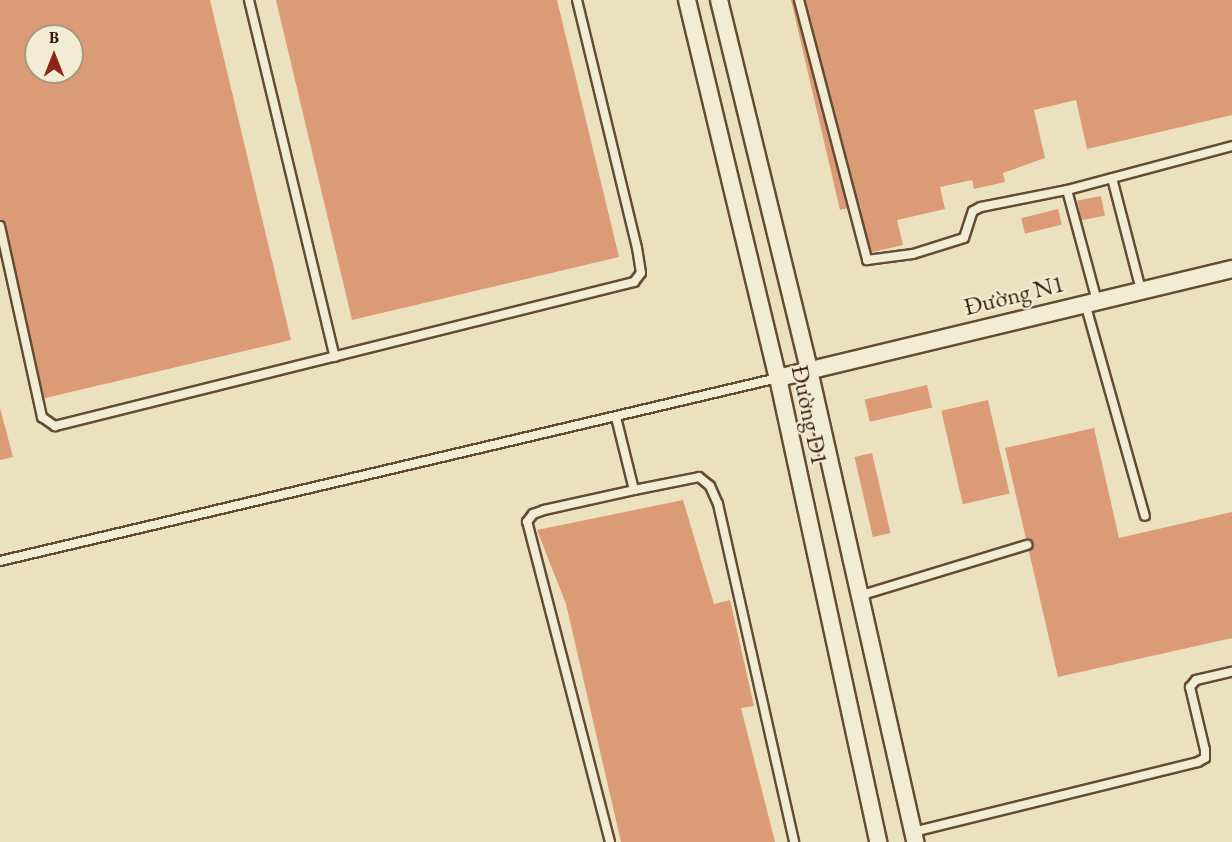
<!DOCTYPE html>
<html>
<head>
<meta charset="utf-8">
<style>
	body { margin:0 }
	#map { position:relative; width:1232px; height:842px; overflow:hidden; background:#ebe1bf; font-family:"EB Garamond",serif }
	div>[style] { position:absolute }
	.building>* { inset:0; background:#db9b77; transform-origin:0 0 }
	.roads { filter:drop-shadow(2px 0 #644c32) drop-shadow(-2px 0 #644c32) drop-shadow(0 2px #644c32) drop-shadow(0 -2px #644c32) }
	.service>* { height:8px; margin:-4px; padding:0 4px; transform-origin:4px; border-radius:4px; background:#f2ecd5 }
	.minor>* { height:16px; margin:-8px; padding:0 8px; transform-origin:8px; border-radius:8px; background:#f2ecd5 }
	span { translate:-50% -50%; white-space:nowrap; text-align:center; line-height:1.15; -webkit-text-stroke:4.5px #f2ecd5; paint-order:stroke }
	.street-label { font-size:24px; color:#371a03 }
	.north { position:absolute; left:24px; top:24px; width:60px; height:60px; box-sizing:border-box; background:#f2ecd5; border:2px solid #a79881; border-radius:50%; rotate:0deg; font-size:16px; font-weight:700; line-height:24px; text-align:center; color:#371a03 }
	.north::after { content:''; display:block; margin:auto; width:21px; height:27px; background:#8f2418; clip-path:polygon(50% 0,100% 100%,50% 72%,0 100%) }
</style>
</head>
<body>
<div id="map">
	<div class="building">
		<div style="clip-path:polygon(evenodd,0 0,210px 0,291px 340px,37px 400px,0 247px,0 0,36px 36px,72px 36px,72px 72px,36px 72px,36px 36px)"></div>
		<div style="clip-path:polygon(276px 0,557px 0,619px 257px,352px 320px)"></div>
		<div style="clip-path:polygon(791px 0,1232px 0,1232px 115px,1087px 149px,1076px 100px,1034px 110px,1045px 158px,1003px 173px,1005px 182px,974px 189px,972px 180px,940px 187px,945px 209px,897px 220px,903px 245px,864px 254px,854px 213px,861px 211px,860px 205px,840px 210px)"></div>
		<div style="left:1101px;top:196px;width:20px;height:24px;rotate:79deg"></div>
		<div style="left:1058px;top:209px;width:16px;height:38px;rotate:76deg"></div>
		<div style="left:927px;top:385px;width:23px;height:64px;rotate:77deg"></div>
		<div style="left:988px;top:400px;width:96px;height:48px;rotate:77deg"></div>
		<div style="clip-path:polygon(0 408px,13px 457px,0 460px)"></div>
		<div style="clip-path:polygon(1094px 428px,1119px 538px,1232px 512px,1232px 638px,1058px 677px,1005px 448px)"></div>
		<div style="left:872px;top:453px;width:82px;height:18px;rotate:77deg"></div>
		<div style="clip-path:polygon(683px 500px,714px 604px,730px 600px,754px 706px,741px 708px,775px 842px,621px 842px,566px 604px,537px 530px)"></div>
	</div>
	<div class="roads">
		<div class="service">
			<div style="left:249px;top:0;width:367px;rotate:76.5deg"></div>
			<div style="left:799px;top:0;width:269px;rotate:75.3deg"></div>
			<div style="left:867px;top:260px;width:46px;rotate:-7.4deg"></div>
			<div style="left:913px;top:254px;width:53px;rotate:-17.4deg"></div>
			<div style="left:964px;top:238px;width:28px;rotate:-72deg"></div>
			<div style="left:973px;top:211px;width:9px;rotate:-27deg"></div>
			<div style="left:981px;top:207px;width:88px;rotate:-11.2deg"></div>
			<div style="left:1067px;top:190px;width:171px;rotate:-14.9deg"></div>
			<div style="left:1112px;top:178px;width:116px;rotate:75.5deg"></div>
			<div style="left:1067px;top:190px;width:115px;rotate:74.9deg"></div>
			<div style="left:0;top:226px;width:196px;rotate:77.6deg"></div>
			<div style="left:42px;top:417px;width:16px;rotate:35deg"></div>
			<div style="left:55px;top:426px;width:597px;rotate:-13.97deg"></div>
			<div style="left:634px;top:282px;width:11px;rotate:-52deg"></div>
			<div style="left:641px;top:273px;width:25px;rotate:-99deg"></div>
			<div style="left:637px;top:248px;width:255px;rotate:-103.6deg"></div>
			<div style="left:1085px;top:303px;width:221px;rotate:74.3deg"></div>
			<div style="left:634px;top:490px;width:66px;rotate:-11.3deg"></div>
			<div style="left:699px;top:477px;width:14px;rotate:39deg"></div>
			<div style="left:710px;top:486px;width:20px;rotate:66deg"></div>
			<div style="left:718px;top:504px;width:346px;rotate:77.3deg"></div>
			<div style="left:0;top:561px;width:799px;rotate:-13.24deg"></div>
			<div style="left:859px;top:596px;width:176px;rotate:-16.9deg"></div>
			<div style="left:913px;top:832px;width:293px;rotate:-13.8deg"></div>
			<div style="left:1198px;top:762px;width:8px;rotate:-30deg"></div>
			<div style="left:1205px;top:758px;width:8px;rotate:-90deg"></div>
			<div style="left:1205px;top:750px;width:65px;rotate:-103.4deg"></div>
			<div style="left:1190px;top:687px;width:9px;rotate:-49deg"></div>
			<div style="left:1196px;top:680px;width:37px;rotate:-13deg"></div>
			<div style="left:610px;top:842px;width:331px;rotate:-104.5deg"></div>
			<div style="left:527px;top:522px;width:10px;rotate:-53deg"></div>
			<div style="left:533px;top:514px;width:12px;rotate:-20deg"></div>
			<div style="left:544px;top:510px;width:92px;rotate:-12.5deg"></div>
			<div style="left:634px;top:490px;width:75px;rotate:-103.9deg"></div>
		</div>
		<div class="minor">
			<div style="left:687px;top:0;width:389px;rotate:76.5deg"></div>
			<div style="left:778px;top:378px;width:475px;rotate:77.8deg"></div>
			<div style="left:719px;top:0;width:381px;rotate:76.3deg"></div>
			<div style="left:809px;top:370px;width:484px;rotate:77.3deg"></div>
			<div style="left:778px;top:378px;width:467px;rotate:-13.5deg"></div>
		</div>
	</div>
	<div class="street-label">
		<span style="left:1014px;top:295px;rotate:-14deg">Đường N1</span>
		<span style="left:810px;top:415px;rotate:78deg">Đường D1</span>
	</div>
	<div class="north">B</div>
</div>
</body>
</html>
